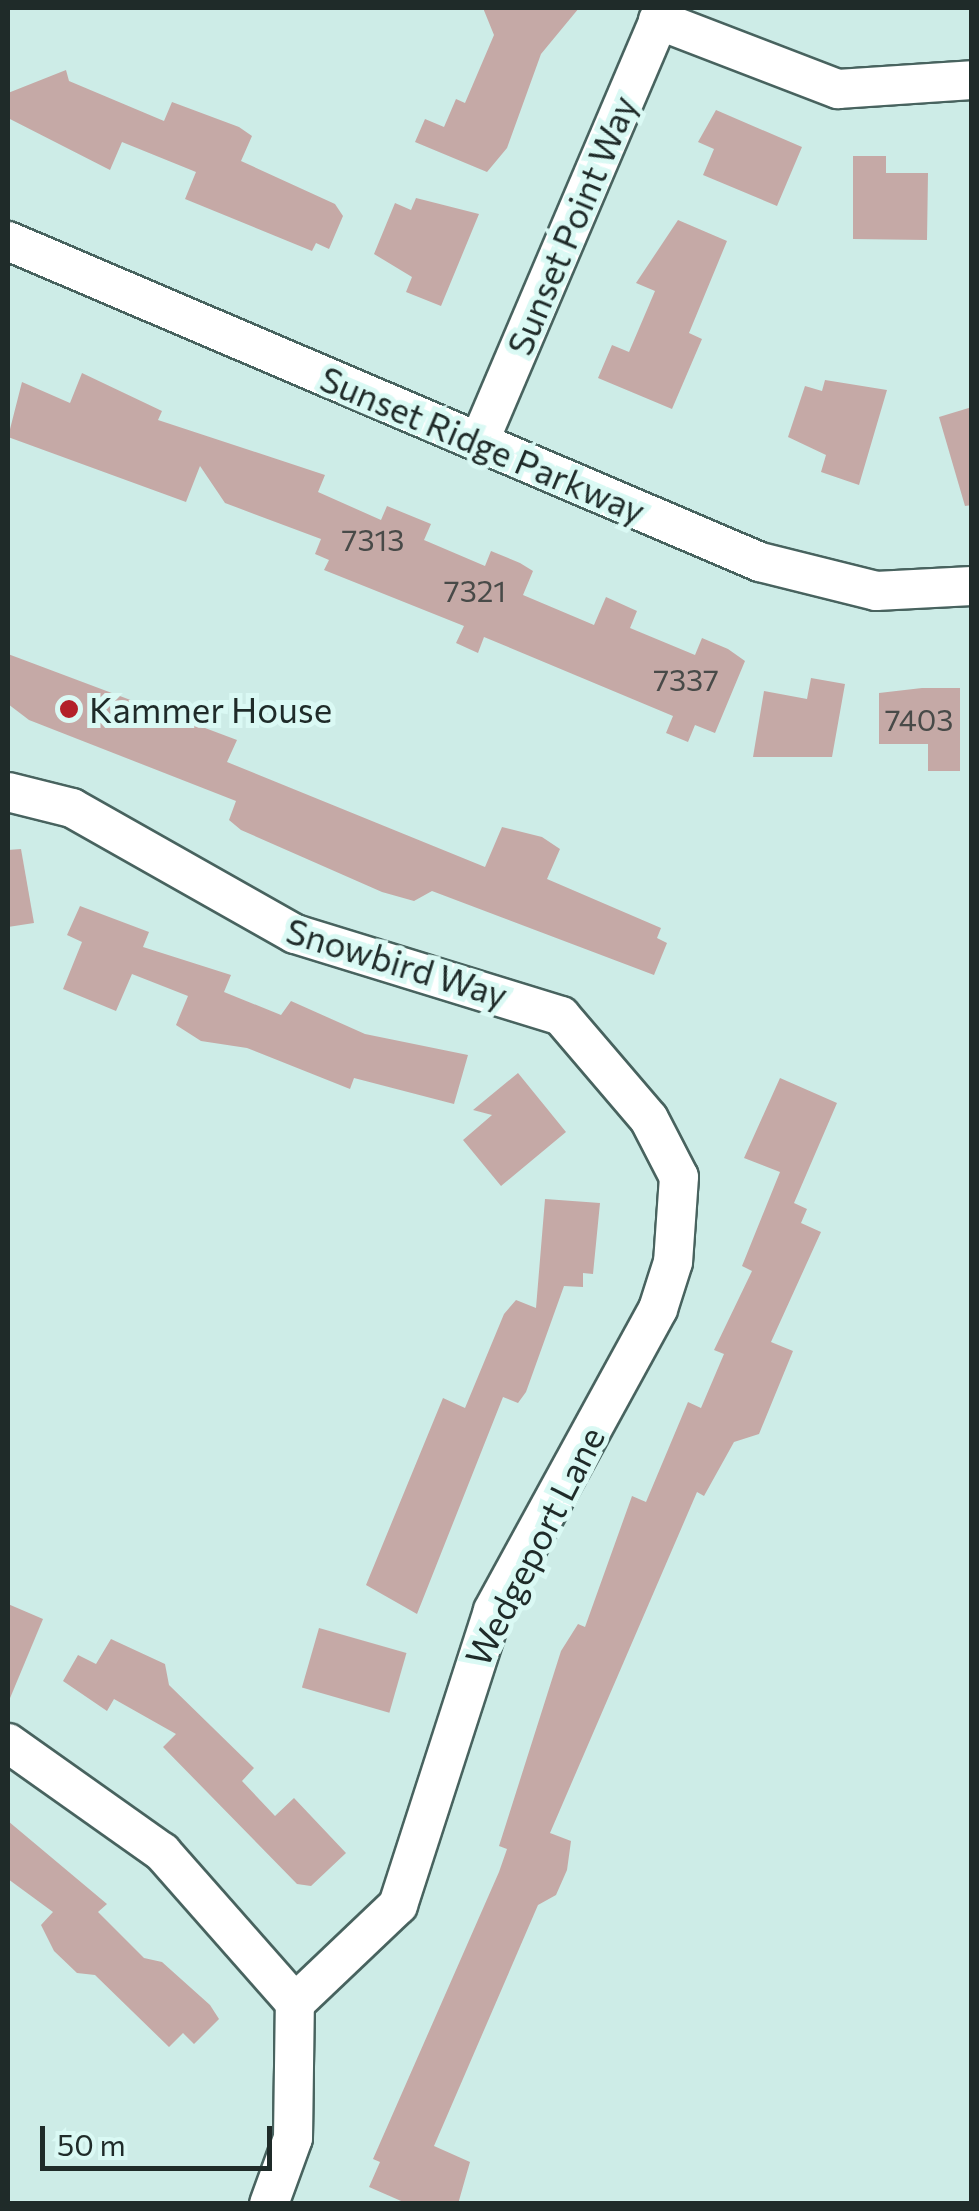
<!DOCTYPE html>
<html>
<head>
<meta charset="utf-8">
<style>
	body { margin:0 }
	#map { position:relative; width:979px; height:2211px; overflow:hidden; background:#cdece7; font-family:Commissioner,sans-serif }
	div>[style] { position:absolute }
	.building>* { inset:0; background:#c5a9a6; transform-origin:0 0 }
	.roads { filter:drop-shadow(2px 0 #48635f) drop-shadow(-2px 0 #48635f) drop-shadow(0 2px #48635f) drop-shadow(0 -2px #48635f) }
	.minor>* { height:38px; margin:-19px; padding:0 19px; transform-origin:19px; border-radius:19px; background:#fff }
	.dots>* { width:28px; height:28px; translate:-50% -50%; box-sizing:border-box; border:5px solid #daf9f4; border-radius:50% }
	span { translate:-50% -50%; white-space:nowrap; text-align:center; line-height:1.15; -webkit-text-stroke:10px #daf9f4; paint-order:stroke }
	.number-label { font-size:30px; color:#484a48 }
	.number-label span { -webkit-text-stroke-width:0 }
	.street-label { font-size:35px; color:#1f2b29 }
	.poi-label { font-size:35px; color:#1f2b29 }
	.left { translate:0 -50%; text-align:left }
	.frame { position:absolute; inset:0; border:10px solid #1f2b29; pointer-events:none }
	.scale { position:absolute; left:40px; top:2126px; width:232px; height:45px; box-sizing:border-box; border:5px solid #1f2b29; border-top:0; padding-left:12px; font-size:30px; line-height:35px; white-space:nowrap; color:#1f2b29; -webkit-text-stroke:8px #daf9f4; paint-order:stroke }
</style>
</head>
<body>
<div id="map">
	<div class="building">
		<div style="clip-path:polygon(483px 8px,579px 8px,541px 54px,507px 148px,487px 172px,415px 142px,425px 119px,444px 127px,456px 99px,465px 103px,494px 35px)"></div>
		<div style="clip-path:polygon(66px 70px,69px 81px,164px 121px,172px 102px,239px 127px,252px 136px,241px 161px,335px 204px,343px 216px,329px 249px,316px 243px,312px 251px,185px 199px,196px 172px,122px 142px,110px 170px,8px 118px,8px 93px)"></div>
		<div style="clip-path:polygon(716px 110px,802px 147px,777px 206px,703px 175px,714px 149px,698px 142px)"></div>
		<div style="clip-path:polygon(853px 156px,886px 156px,886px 173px,928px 173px,927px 240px,853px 239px)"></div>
		<div style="clip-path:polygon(416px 198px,479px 214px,441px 306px,406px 292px,412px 277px,374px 254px,395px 203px,411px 210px)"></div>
		<div style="clip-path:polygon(678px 220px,727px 241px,689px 333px,702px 339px,672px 409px,598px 378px,612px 345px,629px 352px,655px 291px,636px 283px)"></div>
		<div style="clip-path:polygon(82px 373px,162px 411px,158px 420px,325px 475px,318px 492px,381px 520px,387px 506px,431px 524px,424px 540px,485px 566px,491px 551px,520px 563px,533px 571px,523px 595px,594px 625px,606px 597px,637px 611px,630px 628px,695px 655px,702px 638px,728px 649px,745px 661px,715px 733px,695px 725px,688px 742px,666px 733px,673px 716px,484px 637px,478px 653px,456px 643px,464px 626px,324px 570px,329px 560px,315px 554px,321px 539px,225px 503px,200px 466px,186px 502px,8px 437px,22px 382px,70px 403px)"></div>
		<div style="clip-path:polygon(825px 380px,887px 390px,859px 485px,821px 472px,826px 455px,788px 437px,805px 386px,822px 391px)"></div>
		<div style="clip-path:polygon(972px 407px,972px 505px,965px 506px,939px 417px)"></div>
		<div style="clip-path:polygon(8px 654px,237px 740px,227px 762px,485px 867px,502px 827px,542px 837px,560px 849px,547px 879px,661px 928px,657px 938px,667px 943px,654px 975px,432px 891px,414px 901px,382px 892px,241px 830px,229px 820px,236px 801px,29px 720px,8px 704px)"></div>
		<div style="clip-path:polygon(811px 678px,845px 684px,832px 757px,753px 757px,764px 691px,807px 699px)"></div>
		<div style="clip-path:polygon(922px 688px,960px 688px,960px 771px,928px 771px,928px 744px,879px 744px,879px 693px)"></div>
		<div style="clip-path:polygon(21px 849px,34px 923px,8px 927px,8px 850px)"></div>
		<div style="clip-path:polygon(80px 906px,149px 932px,143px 947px,231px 975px,224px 992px,281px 1015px,291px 1001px,365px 1034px,468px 1055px,454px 1104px,354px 1078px,350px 1089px,247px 1048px,201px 1041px,176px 1025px,188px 996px,132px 974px,116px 1011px,63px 989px,82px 942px,67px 935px)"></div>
		<div style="clip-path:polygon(518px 1073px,566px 1132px,501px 1186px,463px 1140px,492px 1115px,473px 1110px)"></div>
		<div style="clip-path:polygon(780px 1078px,837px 1103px,794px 1203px,807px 1209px,801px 1223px,821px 1232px,771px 1342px,793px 1351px,759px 1434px,734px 1442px,704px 1496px,697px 1492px,550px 1833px,571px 1841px,567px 1870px,556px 1895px,538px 1905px,434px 2146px,470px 2162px,458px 2204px,408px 2204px,369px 2187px,380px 2162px,373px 2159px,499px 1872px,507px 1849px,499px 1846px,561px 1651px,578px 1624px,585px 1627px,632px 1496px,646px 1502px,688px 1402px,701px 1408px,724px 1354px,714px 1350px,752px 1271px,742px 1266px,780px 1172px,744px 1158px)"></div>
		<div style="clip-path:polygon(545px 1199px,600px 1203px,593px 1274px,583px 1273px,583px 1287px,564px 1286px,526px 1392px,518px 1403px,503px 1397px,417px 1614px,366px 1585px,443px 1398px,465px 1408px,504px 1314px,516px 1300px,536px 1308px)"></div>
		<div style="clip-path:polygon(8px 1604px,43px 1619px,8px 1703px)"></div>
		<div style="left:319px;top:1628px;width:91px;height:62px;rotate:16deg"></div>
		<div style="clip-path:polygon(111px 1639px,165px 1664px,169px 1685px,254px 1768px,242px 1781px,275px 1816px,294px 1798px,346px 1853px,311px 1886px,297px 1884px,163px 1747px,176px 1734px,114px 1699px,107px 1711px,63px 1681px,78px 1655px,96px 1664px)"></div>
		<div style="clip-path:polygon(8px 1821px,107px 1904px,98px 1912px,144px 1958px,162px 1962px,210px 2005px,219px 2019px,194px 2044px,183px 2033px,169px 2047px,95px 1975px,77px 1973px,54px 1951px,41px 1925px,53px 1912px,8px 1879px)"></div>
	</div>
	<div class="roads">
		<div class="minor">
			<div style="left:658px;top:20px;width:193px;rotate:21deg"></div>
			<div style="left:838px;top:89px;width:134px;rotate:-3.8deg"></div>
			<div style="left:8px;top:241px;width:818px;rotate:23.12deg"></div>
			<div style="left:760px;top:562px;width:120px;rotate:14deg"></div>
			<div style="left:876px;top:591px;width:96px;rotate:-3deg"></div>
			<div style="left:479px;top:442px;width:472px;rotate:-66.9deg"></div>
			<div style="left:8px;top:792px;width:66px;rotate:14deg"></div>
			<div style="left:72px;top:808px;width:256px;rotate:29.5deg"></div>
			<div style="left:295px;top:934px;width:278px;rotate:17.1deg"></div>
			<div style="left:561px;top:1016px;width:135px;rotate:49.5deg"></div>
			<div style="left:649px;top:1119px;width:65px;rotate:62.7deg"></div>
			<div style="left:679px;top:1177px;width:85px;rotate:94deg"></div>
			<div style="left:673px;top:1262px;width:49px;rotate:107.7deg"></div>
			<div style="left:658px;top:1309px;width:344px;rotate:118.7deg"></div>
			<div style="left:493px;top:1611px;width:309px;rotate:107.9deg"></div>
			<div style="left:398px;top:1905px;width:142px;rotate:136.4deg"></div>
			<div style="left:8px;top:1743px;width:189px;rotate:35.3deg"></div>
			<div style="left:162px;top:1852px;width:201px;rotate:48.6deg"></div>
			<div style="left:269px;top:2204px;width:70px;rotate:-70deg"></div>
			<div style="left:293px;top:2138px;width:135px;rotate:-89.2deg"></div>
		</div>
	</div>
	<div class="dots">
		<div style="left:69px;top:709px;background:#b3212a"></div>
	</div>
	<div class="number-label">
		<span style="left:373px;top:539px">7313</span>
		<span style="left:475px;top:590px">7321</span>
		<span style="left:686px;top:679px">7337</span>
		<span style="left:919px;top:719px">7403</span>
	</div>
	<div class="street-label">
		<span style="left:571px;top:225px;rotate:-67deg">Sunset Point Way</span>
		<span style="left:483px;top:444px;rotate:23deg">Sunset Ridge Parkway</span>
		<span style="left:397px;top:962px;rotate:17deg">Snowbird Way</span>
		<span style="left:534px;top:1546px;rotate:-63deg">Wedgeport Lane</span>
	</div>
	<div class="poi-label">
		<span class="left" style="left:89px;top:709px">Kammer House</span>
	</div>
	<div class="frame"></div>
	<div class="scale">50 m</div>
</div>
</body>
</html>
